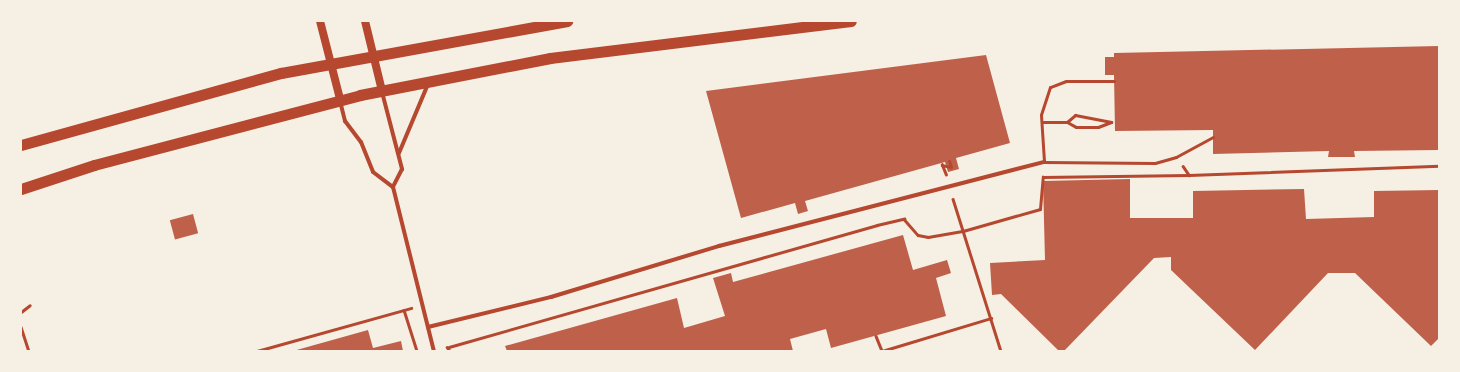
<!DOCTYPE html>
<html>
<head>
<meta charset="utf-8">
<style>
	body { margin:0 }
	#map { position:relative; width:1460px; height:372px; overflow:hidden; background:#f6efe4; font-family:Montserrat,sans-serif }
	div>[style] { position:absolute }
	.building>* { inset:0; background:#bf614a; transform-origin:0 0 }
	.path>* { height:2.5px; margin:-1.25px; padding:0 1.25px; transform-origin:1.25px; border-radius:1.25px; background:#b5482f }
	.service>* { height:3px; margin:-1.5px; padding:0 1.5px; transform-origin:1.5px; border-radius:1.5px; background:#b5482f }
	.minor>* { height:4px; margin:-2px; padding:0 2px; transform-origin:2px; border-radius:2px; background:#b5482f }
	.secondary>* { height:8px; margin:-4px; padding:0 4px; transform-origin:4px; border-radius:4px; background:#b5482f }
	.trunk>* { height:11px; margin:-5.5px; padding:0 5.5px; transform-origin:5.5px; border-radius:5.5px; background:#b5482f }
	span { translate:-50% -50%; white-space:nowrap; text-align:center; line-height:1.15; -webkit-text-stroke:3.5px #f6efe4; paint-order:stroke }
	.frame { position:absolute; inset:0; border:22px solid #f6efe4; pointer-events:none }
</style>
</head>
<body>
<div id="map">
	<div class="building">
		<div style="clip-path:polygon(1439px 46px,1439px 150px,1354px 151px,1355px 157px,1328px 157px,1329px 151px,1213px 154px,1213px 130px,1115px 131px,1114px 75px,1105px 75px,1105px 57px,1114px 57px,1114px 53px)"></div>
		<div style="clip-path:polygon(986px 55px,1010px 143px,956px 158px,959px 169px,948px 172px,945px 162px,805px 201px,808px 211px,798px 214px,795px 203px,741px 218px,706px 91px)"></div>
		<div style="clip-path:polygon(1130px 179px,1130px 218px,1193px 218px,1193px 191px,1304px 189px,1306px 219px,1374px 217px,1374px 191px,1439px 190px,1439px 338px,1431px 346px,1355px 273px,1328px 273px,1255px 350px,1171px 270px,1171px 257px,1154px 258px,1064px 351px,1059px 351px,1001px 294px,992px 295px,990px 263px,1045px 260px,1043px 181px)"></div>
		<div style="left:193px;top:214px;width:20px;height:24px;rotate:75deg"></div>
		<div style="clip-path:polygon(903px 235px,913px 270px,947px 260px,951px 273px,936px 278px,946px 316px,831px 348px,826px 329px,790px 339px,793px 351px,507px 351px,505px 346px,677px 298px,684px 328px,725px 316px,713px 278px,731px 273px,733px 282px)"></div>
		<div style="clip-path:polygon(368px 330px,373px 348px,401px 341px,403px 351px,293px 351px)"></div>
	</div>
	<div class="path">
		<div style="left:1183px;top:166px;width:11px;rotate:56deg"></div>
		<div style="left:1189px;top:175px;width:250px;rotate:-2.1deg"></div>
		<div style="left:946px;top:175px;width:11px;rotate:-112deg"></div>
		<div style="left:942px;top:165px;width:9px;rotate:13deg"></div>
		<div style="left:951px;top:167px;width:6px;rotate:-108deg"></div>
		<div style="left:953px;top:199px;width:159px;rotate:72.5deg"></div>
		<div style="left:404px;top:310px;width:43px;rotate:72.4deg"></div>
		<div style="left:21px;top:327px;width:25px;rotate:72deg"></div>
		<div style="left:876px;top:336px;width:16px;rotate:68deg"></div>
		<div style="left:882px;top:351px;width:114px;rotate:-16.8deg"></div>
		<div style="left:447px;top:347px;width:5px;rotate:53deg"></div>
		<div style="left:449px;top:347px;width:445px;rotate:-15.9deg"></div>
		<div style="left:877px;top:225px;width:28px;rotate:-13deg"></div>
		<div style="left:904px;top:219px;width:21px;rotate:49deg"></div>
		<div style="left:918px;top:235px;width:10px;rotate:11deg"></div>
		<div style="left:928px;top:237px;width:36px;rotate:-10deg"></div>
		<div style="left:963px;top:231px;width:80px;rotate:-15.9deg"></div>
		<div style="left:1040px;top:209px;width:32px;rotate:-85deg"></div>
		<div style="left:1043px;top:177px;width:146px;rotate:-0.8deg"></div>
		<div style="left:257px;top:351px;width:160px;rotate:-15.6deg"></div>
	</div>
	<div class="service">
		<div style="left:1114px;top:81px;width:48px;rotate:180deg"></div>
		<div style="left:1066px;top:81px;width:17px;rotate:159deg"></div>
		<div style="left:1050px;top:87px;width:29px;rotate:108deg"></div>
		<div style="left:1041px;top:115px;width:47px;rotate:86.3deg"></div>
		<div style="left:1044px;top:162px;width:111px;rotate:0.5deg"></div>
		<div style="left:1155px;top:163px;width:22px;rotate:-16deg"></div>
		<div style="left:1176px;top:157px;width:42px;rotate:-28.4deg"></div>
		<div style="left:1042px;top:122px;width:25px"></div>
		<div style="left:1067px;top:122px;width:10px;rotate:29deg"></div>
		<div style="left:1076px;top:127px;width:22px"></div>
		<div style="left:1098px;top:127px;width:14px;rotate:-21deg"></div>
		<div style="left:1067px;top:122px;width:11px;rotate:-41deg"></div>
		<div style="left:1075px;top:115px;width:37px;rotate:11deg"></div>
		<div style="left:21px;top:312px;width:11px;rotate:-38deg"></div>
	</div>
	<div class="minor">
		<div style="left:382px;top:92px;width:80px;rotate:75.4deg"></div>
		<div style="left:402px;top:169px;width:20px;rotate:117deg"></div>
		<div style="left:340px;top:101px;width:21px;rotate:76deg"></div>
		<div style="left:345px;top:121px;width:26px;rotate:53deg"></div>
		<div style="left:361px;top:142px;width:32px;rotate:68deg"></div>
		<div style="left:373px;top:172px;width:25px;rotate:37deg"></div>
		<div style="left:393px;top:187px;width:169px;rotate:76deg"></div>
		<div style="left:399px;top:153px;width:75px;rotate:-67.2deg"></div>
		<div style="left:428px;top:327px;width:127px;rotate:-13.7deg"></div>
		<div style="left:551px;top:297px;width:176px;rotate:-16.9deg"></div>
		<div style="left:719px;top:246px;width:336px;rotate:-14.5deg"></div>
	</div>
	<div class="secondary">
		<div style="left:320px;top:21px;width:81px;rotate:75.6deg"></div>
		<div style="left:365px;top:21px;width:72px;rotate:76.3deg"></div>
	</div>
	<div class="trunk">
		<div style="left:21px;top:145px;width:270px;rotate:-15.5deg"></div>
		<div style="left:281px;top:73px;width:291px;rotate:-10.3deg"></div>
		<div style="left:21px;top:189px;width:77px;rotate:-18.2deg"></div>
		<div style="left:94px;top:165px;width:275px;rotate:-14.7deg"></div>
		<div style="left:360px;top:95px;width:194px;rotate:-11deg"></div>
		<div style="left:550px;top:58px;width:303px;rotate:-7deg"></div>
	</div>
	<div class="frame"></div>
</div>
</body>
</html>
